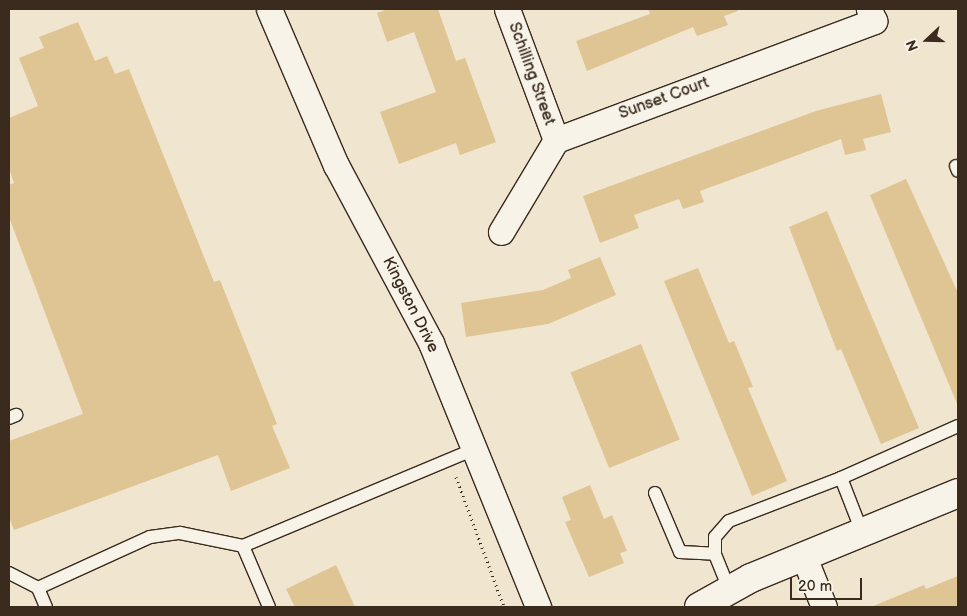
<!DOCTYPE html>
<html>
<head>
<meta charset="utf-8">
<style>
	body { margin:0 }
	#map { position:relative; width:967px; height:616px; overflow:hidden; background:#f0e5cf; font-family:"Balsamiq Sans",sans-serif }
	div>[style] { position:absolute }
	.building>* { inset:0; background:#dfc494; transform-origin:0 0 }
	.path>* { height:3px; margin-top:-1.5px; transform-origin:0; background:repeating-linear-gradient(90deg,#3b2a1e 0 1px,transparent 0 5px) }
	.roads { filter:drop-shadow(1px 0 #3b2a1e) drop-shadow(-1px 0 #3b2a1e) drop-shadow(0 1px #3b2a1e) drop-shadow(0 -1px #3b2a1e) }
	.lane>* { height:12px; margin:-6px; padding:0 6px; transform-origin:6px; border-radius:6px; background:#f7f3e8 }
	.street>* { height:25px; margin:-12.5px; padding:0 12.5px; transform-origin:12.5px; border-radius:12.5px; background:#f7f3e8 }
	.secondary>* { height:28px; margin:-14px; padding:0 14px; transform-origin:14px; border-radius:14px; background:#f7f3e8 }
	span { translate:-50% -50%; white-space:nowrap; text-align:center; line-height:1.15; -webkit-text-stroke:5px #f7f3e8; paint-order:stroke }
	.street-label { font-size:16px; color:#3b2a1e }
	.frame { position:absolute; inset:0; border:10px solid #3b2a1e; pointer-events:none }
	.north { position:absolute; left:902px; top:15px; width:50px; height:50px; -webkit-text-stroke:4px #f7f3e8; paint-order:stroke; rotate:249deg; font-size:14px; font-weight:700; line-height:20px; text-align:center; color:#3b2a1e }
	.north::after { content:''; display:block; margin:auto; width:18px; height:22px; background:#3b2a1e; clip-path:polygon(50% 0,100% 100%,50% 72%,0 100%) }
	.scale { position:absolute; left:790px; top:578px; width:72px; height:22px; box-sizing:border-box; border:2px solid #3b2a1e; border-top:0; padding-left:6px; font-size:15px; line-height:18px; white-space:nowrap; color:#3b2a1e; -webkit-text-stroke:4px #f7f3e8; paint-order:stroke }
</style>
</head>
<body>
<div id="map">
	<div class="building">
		<div style="clip-path:polygon(388px 9px,438px 9px,456px 61px,465px 58px,496px 142px,460px 155px,456px 143px,399px 164px,380px 112px,436px 92px,414px 32px,387px 42px,377px 13px)"></div>
		<div style="clip-path:polygon(648px 9px,737px 9px,738px 11px,724px 16px,728px 25px,697px 36px,693px 27px,587px 71px,576px 41px,650px 14px)"></div>
		<div style="clip-path:polygon(78px 22px,95px 61px,107px 56px,115px 74px,129px 69px,214px 282px,220px 280px,277px 424px,272px 426px,290px 468px,231px 491px,218px 455px,14px 530px,9px 517px,9px 441px,83px 414px,9px 217px,9px 185px,14px 183px,9px 168px,9px 118px,38px 106px,19px 58px,44px 48px,39px 37px)"></div>
		<div style="clip-path:polygon(881px 94px,891px 132px,863px 139px,866px 150px,845px 155px,841px 139px,700px 191px,704px 202px,683px 209px,679px 199px,634px 215px,639px 228px,600px 243px,583px 196px,816px 111px)"></div>
		<div style="clip-path:polygon(906px 179px,958px 293px,958px 406px,870px 195px)"></div>
		<div style="clip-path:polygon(827px 211px,919px 428px,881px 444px,841px 349px,837px 351px,789px 227px)"></div>
		<div style="clip-path:polygon(600px 257px,616px 295px,548px 324px,466px 337px,461px 303px,543px 290px,571px 278px,568px 270px)"></div>
		<div style="clip-path:polygon(698px 268px,729px 343px,734px 341px,753px 387px,748px 388px,787px 481px,752px 496px,664px 281px)"></div>
		<div style="left:641px;top:344px;width:103px;height:76px;rotate:68deg"></div>
		<div style="clip-path:polygon(590px 485px,604px 519px,612px 515px,627px 551px,620px 553px,624px 563px,589px 577px,565px 522px,571px 520px,562px 497px)"></div>
		<div style="clip-path:polygon(336px 565px,355px 607px,295px 607px,286px 589px)"></div>
		<div style="clip-path:polygon(958px 576px,958px 607px,871px 607px,924px 585px,926px 589px)"></div>
	</div>
	<div class="path">
		<div style="left:456px;top:477px;width:139px;rotate:69.7deg"></div>
	</div>
	<div class="roads">
		<div class="lane">
			<div style="left:956px;top:166px;width:5px;rotate:68deg"></div>
			<div style="left:9px;top:418px;width:8px;rotate:-23deg"></div>
			<div style="left:841px;top:478px;width:58px;rotate:68.7deg"></div>
			<div style="left:655px;top:493px;width:64px;rotate:67deg"></div>
			<div style="left:680px;top:552px;width:35px;rotate:3deg"></div>
			<div style="left:9px;top:573px;width:33px;rotate:27deg"></div>
			<div style="left:729px;top:589px;width:38px;rotate:-112deg"></div>
			<div style="left:715px;top:554px;width:17px;rotate:-90deg"></div>
			<div style="left:715px;top:537px;width:21px;rotate:-49deg"></div>
			<div style="left:729px;top:521px;width:120px;rotate:-21deg"></div>
			<div style="left:841px;top:478px;width:128px;rotate:-24deg"></div>
			<div style="left:46px;top:607px;width:21px;rotate:-113deg"></div>
			<div style="left:38px;top:588px;width:123px;rotate:-24.5deg"></div>
			<div style="left:150px;top:537px;width:30px;rotate:-8deg"></div>
			<div style="left:180px;top:533px;width:64px;rotate:11.7deg"></div>
			<div style="left:269px;top:607px;width:66px;rotate:-113.1deg"></div>
			<div style="left:243px;top:546px;width:251px;rotate:-22.7deg"></div>
		</div>
		<div class="street">
			<div style="left:269px;top:9px;width:170px;rotate:66.8deg"></div>
			<div style="left:336px;top:165px;width:202px;rotate:61.9deg"></div>
			<div style="left:431px;top:343px;width:285px;rotate:67.9deg"></div>
			<div style="left:507px;top:9px;width:140px;rotate:69.5deg"></div>
			<div style="left:501px;top:232px;width:107px;rotate:-59.1deg"></div>
			<div style="left:556px;top:140px;width:340px;rotate:-20.5deg"></div>
			<div style="left:874px;top:21px;width:13px;rotate:-113deg"></div>
			<div style="left:804px;top:557px;width:54px;rotate:68.2deg"></div>
		</div>
		<div class="secondary">
			<div style="left:699px;top:607px;width:60px;rotate:-29.1deg"></div>
			<div style="left:751px;top:578px;width:224px;rotate:-22.3deg"></div>
		</div>
	</div>
	<div class="street-label">
		<span style="left:531px;top:74px;rotate:70deg">Schilling Street</span>
		<span style="left:664px;top:99px;rotate:-20deg">Sunset Court</span>
		<span style="left:410px;top:305px;rotate:63deg">Kingston Drive</span>
	</div>
	<div class="frame"></div>
	<div class="north">N</div>
	<div class="scale">20 m</div>
</div>
</body>
</html>
